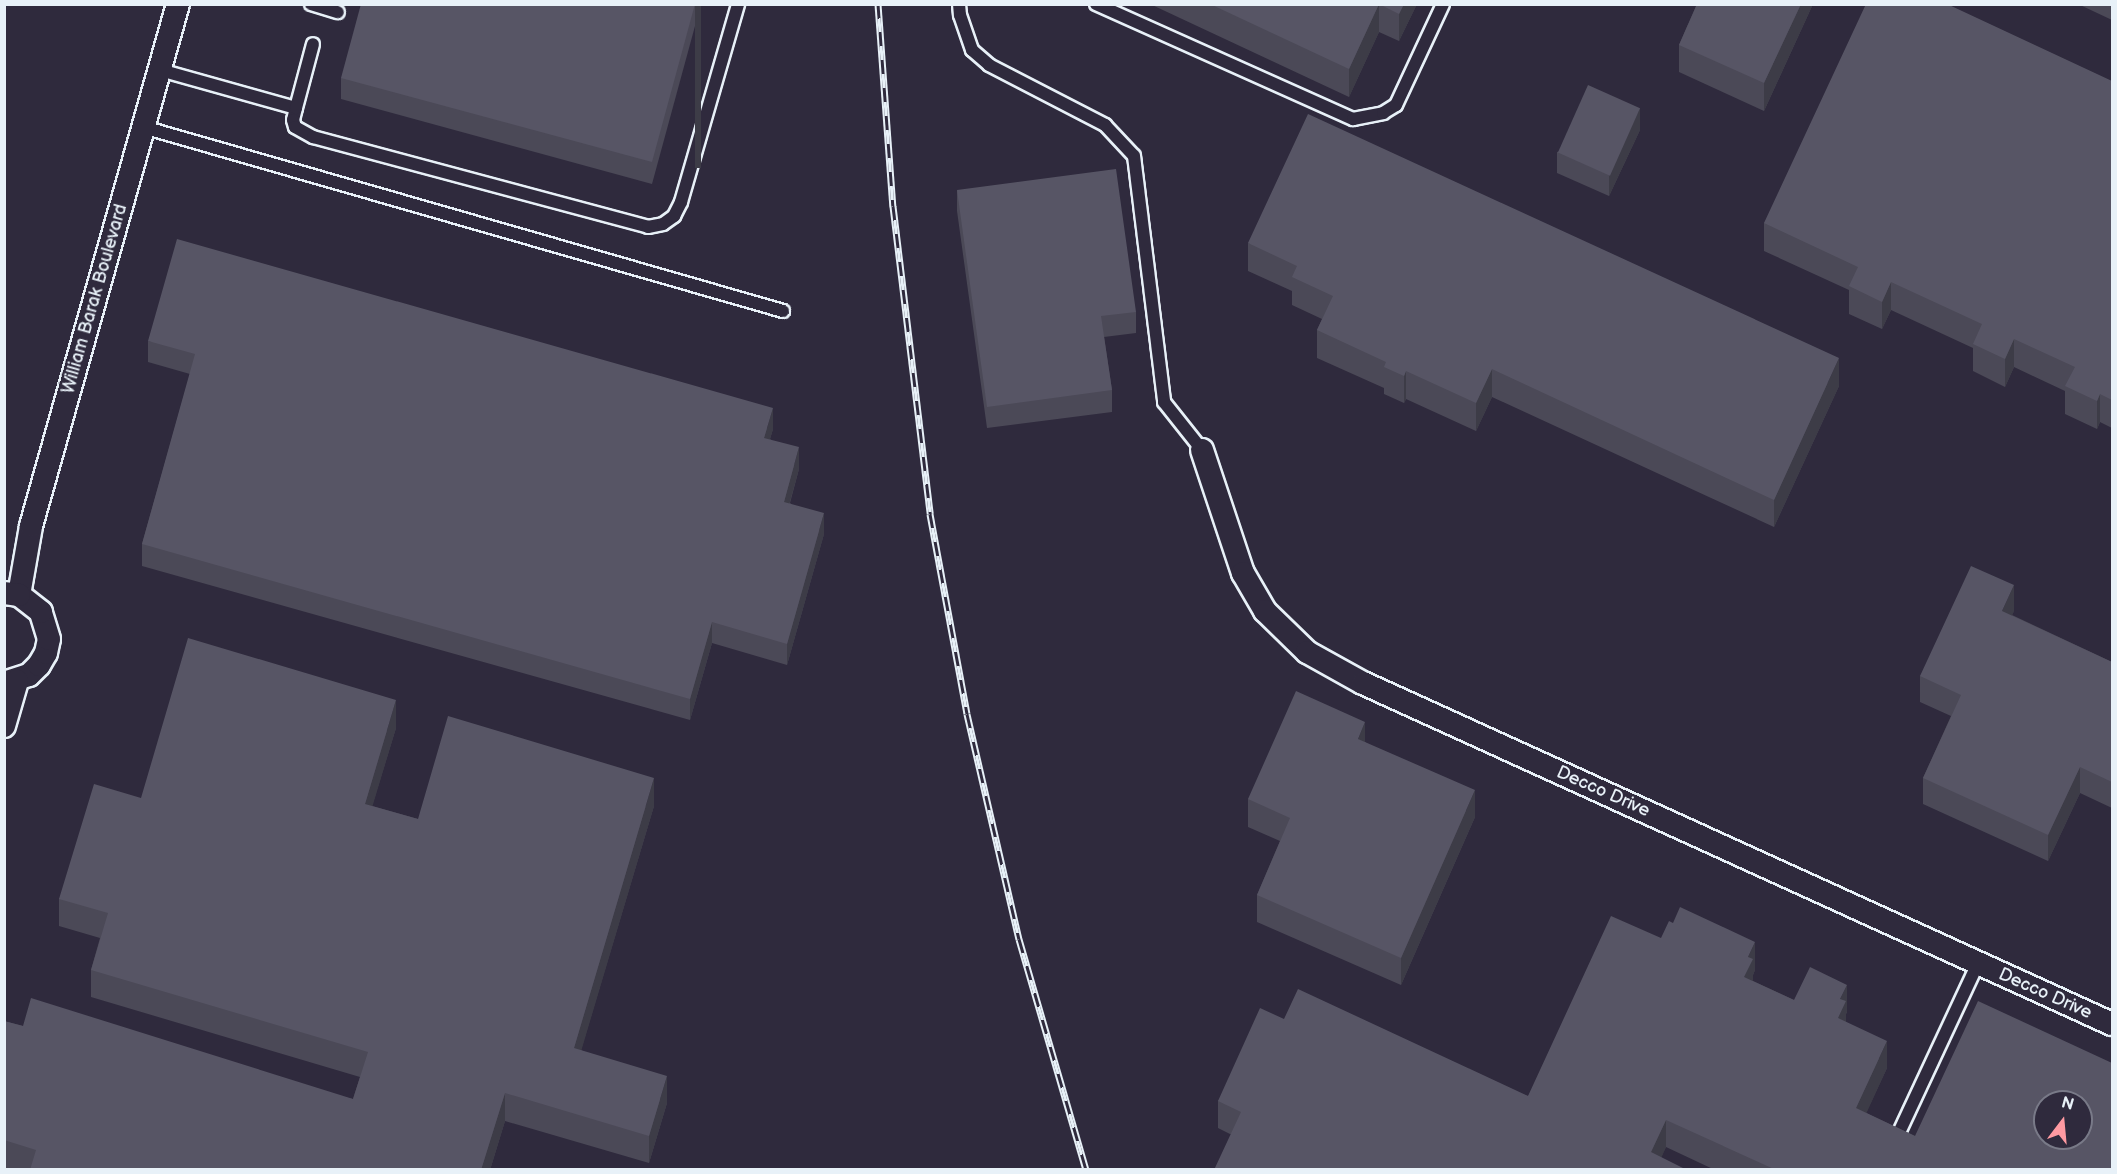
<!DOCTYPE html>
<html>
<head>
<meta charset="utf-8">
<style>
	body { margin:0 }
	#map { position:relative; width:2117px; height:1174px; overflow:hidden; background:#2f2a3d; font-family:"Balsamiq Sans",sans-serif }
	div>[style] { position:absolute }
	.roads { filter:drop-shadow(2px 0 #e8f1f8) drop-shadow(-2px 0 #e8f1f8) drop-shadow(0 2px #e8f1f8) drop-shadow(0 -2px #e8f1f8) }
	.service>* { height:12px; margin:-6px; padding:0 6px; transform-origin:6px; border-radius:6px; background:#2f2a3d }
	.minor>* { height:22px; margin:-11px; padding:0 11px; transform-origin:11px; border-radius:11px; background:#2f2a3d }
	.rail>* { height:7px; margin-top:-3.5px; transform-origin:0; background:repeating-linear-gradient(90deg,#2f2a3d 0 14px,#e8f1f8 0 28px); box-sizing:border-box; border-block:2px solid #e8f1f8 }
	.wall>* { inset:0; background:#4b4957 }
	.shaded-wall>* { inset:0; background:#3d3c47; transform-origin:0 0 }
	.building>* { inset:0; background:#575565; transform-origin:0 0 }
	span { translate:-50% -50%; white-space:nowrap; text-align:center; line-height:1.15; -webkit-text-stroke:4.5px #2f2a3d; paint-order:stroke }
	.street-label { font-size:18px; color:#e8f1f8 }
	.frame { position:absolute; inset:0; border:6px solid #e8f1f8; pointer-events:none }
	.north { position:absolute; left:2033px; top:1090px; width:60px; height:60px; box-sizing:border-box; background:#2f2a3d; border:2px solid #797a88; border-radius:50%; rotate:16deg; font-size:16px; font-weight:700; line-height:24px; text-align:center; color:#e8f1f8 }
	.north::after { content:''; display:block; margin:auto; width:21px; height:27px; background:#ff9aa2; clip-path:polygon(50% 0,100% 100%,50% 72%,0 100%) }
</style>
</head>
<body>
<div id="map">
	<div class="roads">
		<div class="service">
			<div style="left:311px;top:4px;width:28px;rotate:17deg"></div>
			<div style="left:959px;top:4px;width:11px;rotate:85deg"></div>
			<div style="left:960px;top:15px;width:37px;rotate:71deg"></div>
			<div style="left:972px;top:50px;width:23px;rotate:41deg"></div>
			<div style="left:989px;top:65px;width:131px;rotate:27.3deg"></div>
			<div style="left:1105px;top:125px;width:42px;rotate:46.9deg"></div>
			<div style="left:1134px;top:156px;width:248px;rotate:83deg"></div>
			<div style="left:1164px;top:402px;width:61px;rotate:51.6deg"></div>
			<div style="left:1096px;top:4px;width:282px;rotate:24.1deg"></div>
			<div style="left:1353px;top:119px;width:31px;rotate:-11deg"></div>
			<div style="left:1383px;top:113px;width:15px;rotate:-32deg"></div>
			<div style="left:1396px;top:105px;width:111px;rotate:-65deg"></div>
			<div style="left:160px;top:70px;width:141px;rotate:15.6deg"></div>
			<div style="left:296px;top:108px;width:12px;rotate:104deg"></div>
			<div style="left:293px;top:120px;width:7px;rotate:74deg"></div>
			<div style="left:295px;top:127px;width:21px;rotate:29deg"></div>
			<div style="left:313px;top:137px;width:347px;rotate:15deg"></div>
			<div style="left:648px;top:227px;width:15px;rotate:-11deg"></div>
			<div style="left:663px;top:224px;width:14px;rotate:-36deg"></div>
			<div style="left:674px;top:216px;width:16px;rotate:-63deg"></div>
			<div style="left:681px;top:202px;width:206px;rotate:-73.9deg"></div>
			<div style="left:296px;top:108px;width:66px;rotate:-75.1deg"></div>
			<div style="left:143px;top:127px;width:666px;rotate:16.04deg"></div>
			<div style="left:1896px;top:1139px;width:194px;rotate:-65deg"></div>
		</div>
		<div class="minor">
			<div style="left:1202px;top:450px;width:130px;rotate:71.6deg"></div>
			<div style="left:1243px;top:573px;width:44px;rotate:59.9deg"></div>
			<div style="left:1265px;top:611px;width:59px;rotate:44.3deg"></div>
			<div style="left:1307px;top:652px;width:64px;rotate:29deg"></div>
			<div style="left:1363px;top:683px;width:823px;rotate:24.48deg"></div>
			<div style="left:19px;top:595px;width:70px;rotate:-80.1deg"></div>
			<div style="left:31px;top:526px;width:542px;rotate:-74.27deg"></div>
			<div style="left:4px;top:683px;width:26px;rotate:-18deg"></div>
			<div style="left:29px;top:675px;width:14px;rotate:-45deg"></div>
			<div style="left:39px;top:665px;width:14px;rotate:-60deg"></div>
			<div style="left:46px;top:653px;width:14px;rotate:-78deg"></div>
			<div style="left:49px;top:639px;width:28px;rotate:-107deg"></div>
			<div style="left:41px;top:612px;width:28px;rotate:-142deg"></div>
			<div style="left:19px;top:595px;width:14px;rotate:-172deg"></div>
			<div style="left:4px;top:726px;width:47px;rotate:-73.9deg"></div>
		</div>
	</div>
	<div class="rail">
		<div style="left:878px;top:4px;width:203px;rotate:85.8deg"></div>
		<div style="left:893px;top:206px;width:310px;rotate:83.1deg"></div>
		<div style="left:930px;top:514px;width:203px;rotate:79.5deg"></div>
		<div style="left:967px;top:714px;width:231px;rotate:77deg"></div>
		<div style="left:1019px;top:939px;width:241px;rotate:73.8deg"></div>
	</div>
	<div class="wall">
		<div style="clip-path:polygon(701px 4px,652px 184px,341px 99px,341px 78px)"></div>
		<div style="clip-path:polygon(1150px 4px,1417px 4px,1399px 41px,1379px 32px,1349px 97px)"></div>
		<div style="clip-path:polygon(1697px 4px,1813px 4px,1764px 111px,1679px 72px,1679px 45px)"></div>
		<div style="clip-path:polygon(2078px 4px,2112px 4px,2112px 20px)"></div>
		<div style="clip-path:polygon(2112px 81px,2112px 428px,2100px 422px,2097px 429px,2065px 414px,2065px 391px,2014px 367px,2005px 387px,1973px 371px,1973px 348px,1891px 310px,1882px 329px,1849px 314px,1849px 290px,1764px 251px,1764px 223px)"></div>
		<div style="clip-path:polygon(1640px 130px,1609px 196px,1557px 173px,1557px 152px)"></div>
		<div style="clip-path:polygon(957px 190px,1136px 312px,1136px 333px,1104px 337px,1112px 390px,1112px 412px,987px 428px,957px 211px)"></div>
		<div style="clip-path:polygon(1248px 243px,1839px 386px,1774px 527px,1492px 397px,1476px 431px,1406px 399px,1404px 403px,1384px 394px,1384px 388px,1317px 358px,1317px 330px,1322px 319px,1292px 305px,1292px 291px,1248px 271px)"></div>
		<div style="clip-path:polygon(148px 341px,773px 429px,770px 439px,799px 469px,790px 503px,824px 534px,787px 665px,712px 643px,690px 720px,142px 566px,142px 544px,190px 374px,148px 362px)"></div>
		<div style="clip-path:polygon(2014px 611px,2012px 615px,2112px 662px,2112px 808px,2080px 793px,2048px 861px,1923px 804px,1923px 778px,1951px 716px,1920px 702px,1920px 676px)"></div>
		<div style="clip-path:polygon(396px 728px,372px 806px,418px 819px,654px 806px,581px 1050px,667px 1103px,649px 1163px,505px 1121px,490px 1170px,10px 1170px,4px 1168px,4px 1021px,23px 1026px,353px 1099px,360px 1077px,91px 997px,91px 970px,100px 938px,59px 926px,59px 899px,141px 798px)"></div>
		<div style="clip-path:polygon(1365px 742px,1475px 817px,1401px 985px,1257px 922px,1257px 895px,1280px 841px,1248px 827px,1248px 799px)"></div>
		<div style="clip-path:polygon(1661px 938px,1755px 970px,1753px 975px,1753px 981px,1794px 1000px,1847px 1012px,1846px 1014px,1846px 1022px,1887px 1068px,1866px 1113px,1915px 1136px,2112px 1170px,1715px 1170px,1666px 1147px,1661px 1157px,1230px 1134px,1218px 1128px,1218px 1101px,1284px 1019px,1528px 1096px)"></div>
	</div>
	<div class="shaded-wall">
		<div style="left:695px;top:4px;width:6px;height:164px"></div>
		<div style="clip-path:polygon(1379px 4px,1379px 32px,1349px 97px,1349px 69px)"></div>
		<div style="clip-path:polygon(1404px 4px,1417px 4px,1399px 41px,1399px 14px)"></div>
		<div style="clip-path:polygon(1801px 4px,1813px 4px,1764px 111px,1764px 83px)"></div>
		<div style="clip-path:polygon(1640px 108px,1640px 130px,1609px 196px,1609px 175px)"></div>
		<div style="clip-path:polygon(1891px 282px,1891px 310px,1882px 329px,1882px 302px)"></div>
		<div style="clip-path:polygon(2014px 339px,2014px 367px,2005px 387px,2005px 359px)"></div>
		<div style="clip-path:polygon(1839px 358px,1839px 386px,1774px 527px,1774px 500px)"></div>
		<div style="clip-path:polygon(1492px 369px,1492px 397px,1476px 431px,1476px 403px)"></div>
		<div style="clip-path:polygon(1406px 371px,1406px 399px,1404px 403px,1404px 376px)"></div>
		<div style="clip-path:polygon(2100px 394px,2100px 422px,2097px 429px,2097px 401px)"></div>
		<div style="clip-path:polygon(773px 408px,773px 429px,764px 459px,764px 438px)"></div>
		<div style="clip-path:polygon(799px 447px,799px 469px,784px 523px,784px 502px)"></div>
		<div style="clip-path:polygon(824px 513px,824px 534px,787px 665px,787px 644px)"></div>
		<div style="clip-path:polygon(2014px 585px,2014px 611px,2002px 637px,2002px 611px)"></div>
		<div style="clip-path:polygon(712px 622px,712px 643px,690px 720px,690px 699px)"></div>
		<div style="clip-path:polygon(396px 700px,396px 728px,365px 831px,365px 804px)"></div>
		<div style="clip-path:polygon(1365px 722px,1365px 749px,1358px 739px)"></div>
		<div style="clip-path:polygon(2080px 767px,2080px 793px,2048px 861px,2048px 835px)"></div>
		<div style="clip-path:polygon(654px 778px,654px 806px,574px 1075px,574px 1048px)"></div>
		<div style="clip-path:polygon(1475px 790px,1475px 817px,1401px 985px,1401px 958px)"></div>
		<div style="clip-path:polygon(1755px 942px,1755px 970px,1753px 975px,1753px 987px,1744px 977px,1748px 957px)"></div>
		<div style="clip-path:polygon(1847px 985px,1847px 1012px,1846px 1014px,1846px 1029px,1838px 1018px,1840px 999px)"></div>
		<div style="clip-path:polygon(1887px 1041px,1887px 1068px,1856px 1136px,1856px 1108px)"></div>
		<div style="clip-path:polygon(667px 1076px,667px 1103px,649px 1163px,649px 1136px)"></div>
		<div style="clip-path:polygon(505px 1093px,505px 1121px,490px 1170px,481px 1170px)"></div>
		<div style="clip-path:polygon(1666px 1120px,1666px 1147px,1656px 1170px,1651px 1152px)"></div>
	</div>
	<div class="building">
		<div style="clip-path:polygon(361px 4px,695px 4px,652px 162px,341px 78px)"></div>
		<div style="clip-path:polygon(1210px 4px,1379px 4px,1349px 69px)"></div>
		<div style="clip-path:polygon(1379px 4px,1404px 4px,1399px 14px)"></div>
		<div style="clip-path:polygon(1697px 4px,1801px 4px,1764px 83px,1679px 45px)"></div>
		<div style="clip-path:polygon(1866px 4px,1947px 4px,2112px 81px,2112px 400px,2100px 394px,2097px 401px,2065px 386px,2075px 367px,2014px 339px,2005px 359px,1973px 344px,1982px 324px,1891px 282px,1882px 302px,1849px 286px,1858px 267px,1764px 223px)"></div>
		<div style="left:1588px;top:85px;width:57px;height:74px;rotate:24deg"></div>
		<div style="clip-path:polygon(1308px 114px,1839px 358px,1774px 500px,1492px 369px,1476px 403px,1406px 371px,1404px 376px,1384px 367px,1386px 362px,1317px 330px,1333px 296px,1292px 277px,1297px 266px,1248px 243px)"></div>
		<div style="clip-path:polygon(1116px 169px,1136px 312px,1101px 316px,1112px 390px,987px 407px,957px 190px)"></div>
		<div style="clip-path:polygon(177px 239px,773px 408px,764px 438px,799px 447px,784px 502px,824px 513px,787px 644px,712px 622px,690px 699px,142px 544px,195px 354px,148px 341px)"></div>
		<div style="clip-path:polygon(1971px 566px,2014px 585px,2002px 611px,2112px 662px,2112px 782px,2080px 767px,2048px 835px,1923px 778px,1961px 695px,1920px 676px)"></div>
		<div style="clip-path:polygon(188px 638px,396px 700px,365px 804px,418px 819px,448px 716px,654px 778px,574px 1048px,667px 1076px,649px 1136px,505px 1093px,481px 1170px,30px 1170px,36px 1150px,4px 1140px,4px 1021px,23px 1026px,31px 998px,353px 1099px,368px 1052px,91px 970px,108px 913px,59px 899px,94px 784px,141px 798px)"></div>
		<div style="clip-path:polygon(1296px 691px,1365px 722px,1358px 739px,1475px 790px,1401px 958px,1257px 895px,1290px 818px,1248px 799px)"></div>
		<div style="clip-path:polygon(evenodd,1680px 907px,1755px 942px,1748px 957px,1753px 959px,1744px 977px,1794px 1000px,1810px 967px,1847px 985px,1840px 999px,1846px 1001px,1838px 1018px,1887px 1041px,1856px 1108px,1915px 1136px,1978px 1001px,2112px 1063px,2112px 1170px,1776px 1170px,1666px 1120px,1651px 1152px,1687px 1170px,1214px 1170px,1241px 1112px,1218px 1101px,1260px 1008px,1284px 1019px,1298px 989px,1528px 1096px,1611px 916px,1661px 938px,1669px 921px,1673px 923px,1680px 907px,2045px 1102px,2081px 1102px,2081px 1138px,2045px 1138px,2045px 1102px)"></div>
	</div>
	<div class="street-label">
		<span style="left:95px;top:299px;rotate:-74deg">William Barak Boulevard</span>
		<span style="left:1603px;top:792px;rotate:24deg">Decco Drive</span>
		<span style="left:2045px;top:994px;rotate:24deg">Decco Drive</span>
	</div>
	<div class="frame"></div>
	<div class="north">N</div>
</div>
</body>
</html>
